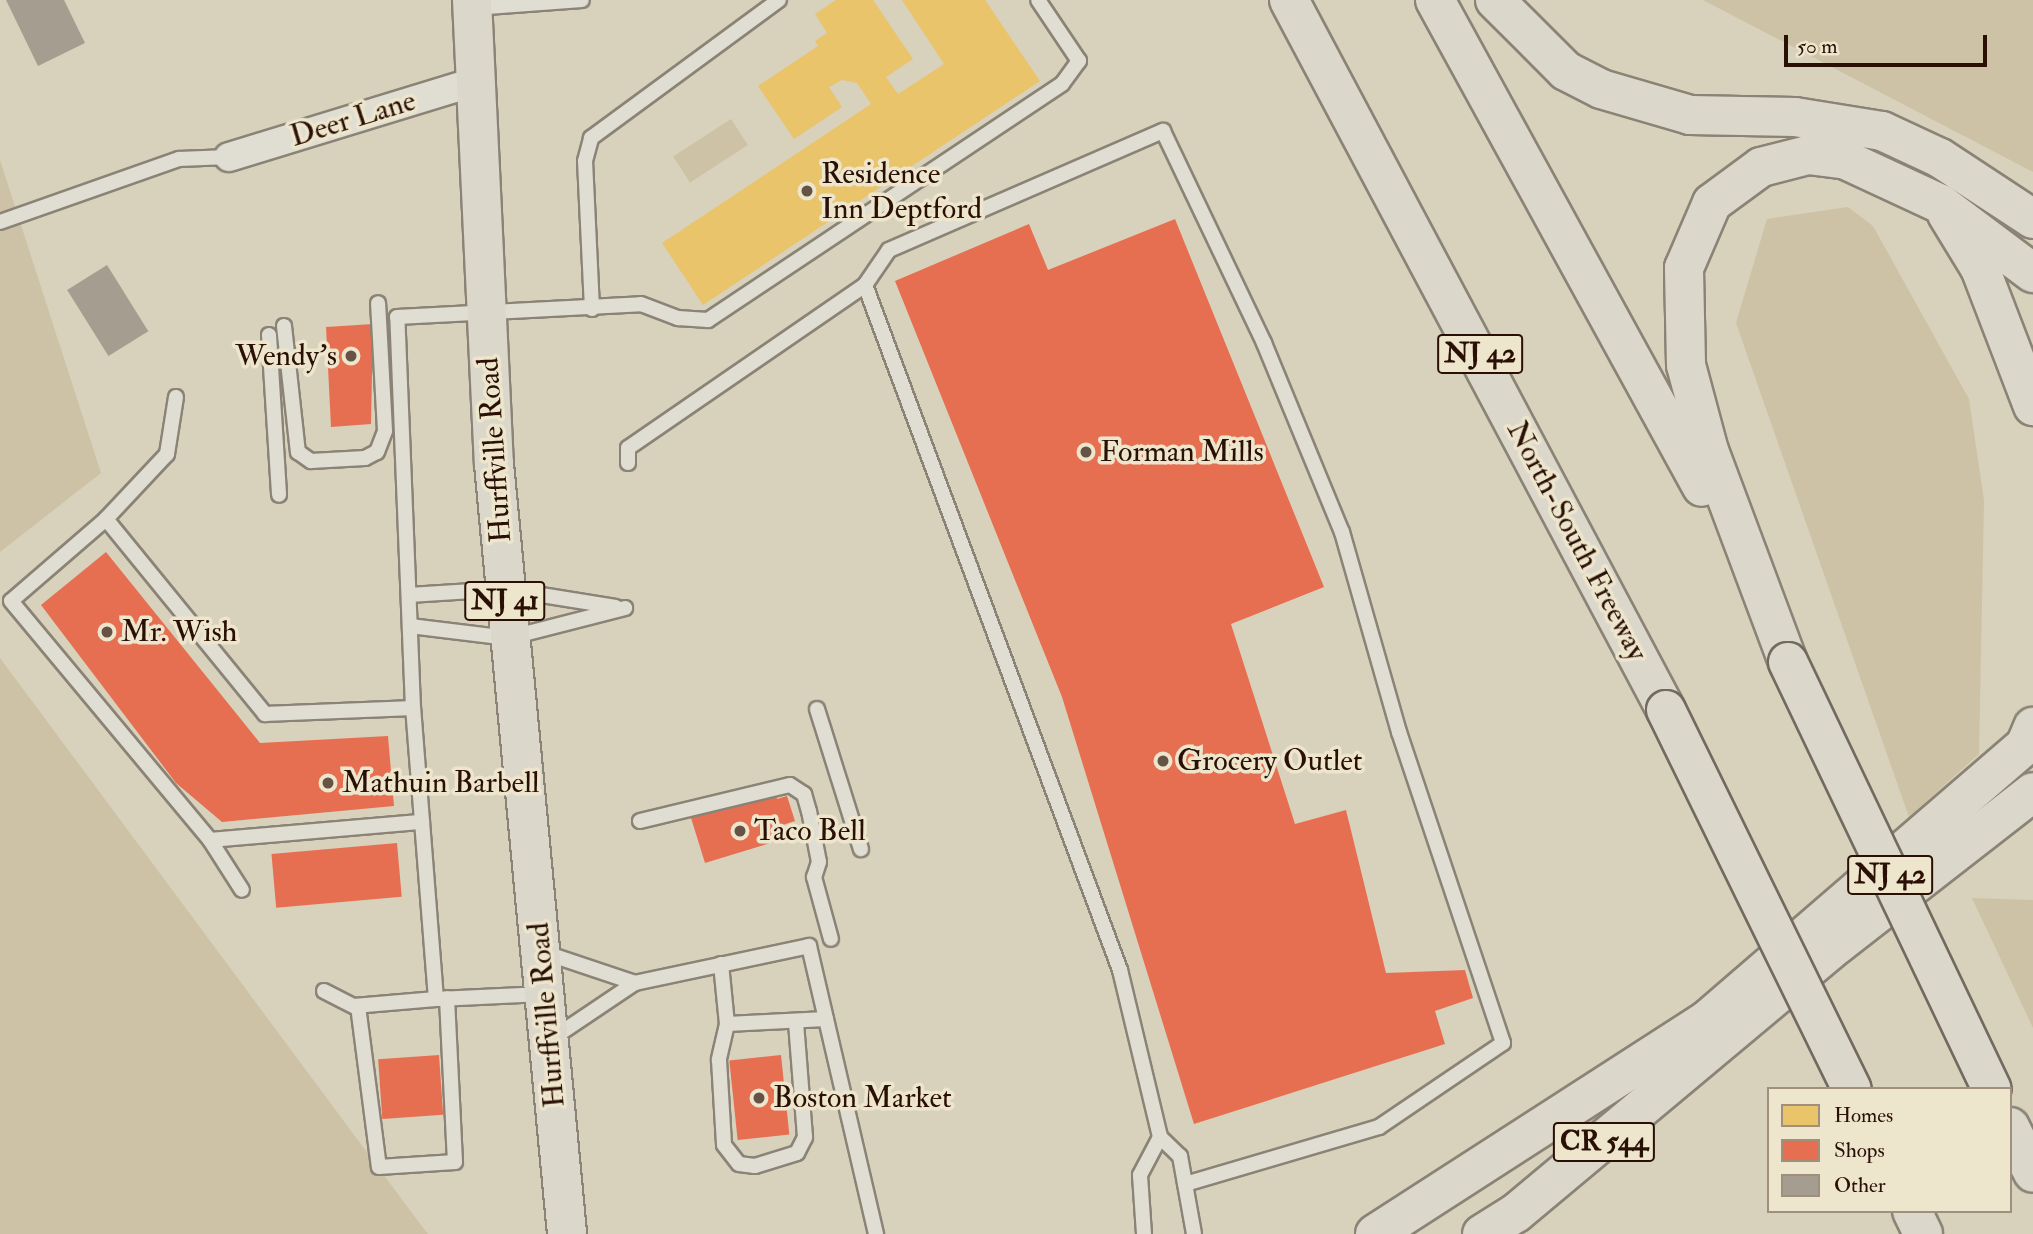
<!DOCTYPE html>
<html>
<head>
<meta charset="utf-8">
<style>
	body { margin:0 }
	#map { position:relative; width:2033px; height:1234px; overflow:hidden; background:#d8d1bc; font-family:"IM FELL Double Pica",serif }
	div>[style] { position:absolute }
	.green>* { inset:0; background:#cdc2a6; transform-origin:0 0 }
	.homes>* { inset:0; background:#e9c46a }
	.shops>* { inset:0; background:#e76f51; transform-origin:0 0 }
	.building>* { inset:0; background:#a59e90; transform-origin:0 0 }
	.roads { filter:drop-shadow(2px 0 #8a8376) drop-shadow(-2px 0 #8a8376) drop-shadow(0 2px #8a8376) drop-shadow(0 -2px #8a8376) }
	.service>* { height:14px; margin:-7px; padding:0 7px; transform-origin:7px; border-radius:7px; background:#e0ddd3 }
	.minor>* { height:28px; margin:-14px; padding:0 14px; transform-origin:14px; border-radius:14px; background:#e0ddd3 }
	.primary>* { height:38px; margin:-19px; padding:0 19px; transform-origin:19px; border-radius:19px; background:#dbd7cb }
	.motorway>* { height:38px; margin:-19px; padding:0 19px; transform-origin:19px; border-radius:19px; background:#dbd7cb }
	.bridges { filter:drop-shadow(2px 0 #726a5e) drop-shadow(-2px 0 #726a5e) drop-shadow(0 2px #726a5e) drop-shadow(0 -2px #726a5e) }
	.motorway-bridge>* { height:38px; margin:-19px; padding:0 19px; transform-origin:19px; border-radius:19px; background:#dbd7cb }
	.dots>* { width:19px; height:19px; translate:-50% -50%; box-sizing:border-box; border:4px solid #ede5cc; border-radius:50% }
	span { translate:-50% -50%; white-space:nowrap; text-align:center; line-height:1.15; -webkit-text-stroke:7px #ede5cc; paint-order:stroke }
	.shield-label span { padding:2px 5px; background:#ede5cc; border:2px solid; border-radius:5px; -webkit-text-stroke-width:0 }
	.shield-label { font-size:28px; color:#2a0f05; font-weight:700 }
	.street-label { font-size:30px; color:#2a0f05 }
	.poi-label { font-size:30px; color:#2a0f05 }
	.left { translate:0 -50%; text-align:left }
	.right { translate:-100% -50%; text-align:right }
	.legend { position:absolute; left:1767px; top:1087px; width:245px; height:126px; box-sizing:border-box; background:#ede5cc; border:2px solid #9f8f7c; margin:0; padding:9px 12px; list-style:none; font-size:21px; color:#2a0f05 }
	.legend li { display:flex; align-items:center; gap:14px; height:35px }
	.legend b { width:35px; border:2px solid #9f8f7c }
	.scale { position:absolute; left:1784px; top:35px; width:203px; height:32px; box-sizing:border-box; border:4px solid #2a0f05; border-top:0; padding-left:9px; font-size:21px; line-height:24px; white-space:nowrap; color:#2a0f05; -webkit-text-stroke:5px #ede5cc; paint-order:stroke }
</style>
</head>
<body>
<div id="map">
	<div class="green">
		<div style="clip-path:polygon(1703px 0,2033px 0,2033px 172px)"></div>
		<div style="left:731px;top:119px;width:31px;height:69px;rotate:57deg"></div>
		<div style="clip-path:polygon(0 160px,101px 473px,0 552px)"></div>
		<div style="clip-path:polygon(1848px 207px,1873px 226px,1969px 399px,1984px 500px,1979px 754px,1909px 817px,1736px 323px,1767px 219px)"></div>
		<div style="clip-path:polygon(0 658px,415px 1217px,428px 1234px,0 1234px)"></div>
		<div style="clip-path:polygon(1972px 898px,2033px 900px,2033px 1028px)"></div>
	</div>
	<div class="homes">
		<div style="clip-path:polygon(836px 0,873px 0,913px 59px,886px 77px,898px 94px,944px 64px,902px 0,985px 0,1040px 81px,703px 305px,662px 243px,871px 104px,857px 83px,842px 80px,829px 87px,842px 107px,794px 139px,758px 86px,818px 46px,815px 41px,827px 33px,815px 14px)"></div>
	</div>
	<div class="shops">
		<div style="clip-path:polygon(1175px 219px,1324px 587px,1231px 624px,1295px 824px,1346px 810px,1386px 973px,1465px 970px,1473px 998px,1435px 1011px,1445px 1044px,1194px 1124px,1062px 697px,895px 281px,1029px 224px,1048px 270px)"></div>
		<div style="clip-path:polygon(373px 324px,371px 424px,331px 427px,326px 327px)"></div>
		<div style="clip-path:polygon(106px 552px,260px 743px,388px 736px,394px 806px,222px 822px,176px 783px,41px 605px)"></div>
		<div style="clip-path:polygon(775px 793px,777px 799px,787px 796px,795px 821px,783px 825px,787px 838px,705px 863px,691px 818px)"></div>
		<div style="left:397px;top:843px;width:54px;height:126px;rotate:85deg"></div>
		<div style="left:439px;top:1055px;width:60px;height:61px;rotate:86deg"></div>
		<div style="left:781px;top:1055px;width:80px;height:52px;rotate:84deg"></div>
	</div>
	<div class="building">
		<div style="clip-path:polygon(6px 0,64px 0,85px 43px,38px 66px)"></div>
		<div style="left:107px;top:265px;width:78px;height:47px;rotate:58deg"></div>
	</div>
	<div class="roads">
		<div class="service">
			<div style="left:474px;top:8px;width:108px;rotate:-4.2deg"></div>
			<div style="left:0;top:222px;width:190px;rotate:-19.4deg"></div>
			<div style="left:179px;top:159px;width:50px;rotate:-2.3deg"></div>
			<div style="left:865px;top:285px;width:42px;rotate:-55.6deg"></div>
			<div style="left:889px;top:250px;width:299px;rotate:-23.5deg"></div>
			<div style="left:1163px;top:131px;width:235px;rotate:64.5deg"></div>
			<div style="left:1264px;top:343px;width:204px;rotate:67.6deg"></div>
			<div style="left:1342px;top:532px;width:208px;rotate:74.1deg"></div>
			<div style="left:1399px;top:732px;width:328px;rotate:71.5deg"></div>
			<div style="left:1503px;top:1043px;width:150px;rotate:145.9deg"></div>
			<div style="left:1379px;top:1127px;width:202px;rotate:163.6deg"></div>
			<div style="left:592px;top:309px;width:148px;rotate:-92.7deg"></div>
			<div style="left:585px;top:161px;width:24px;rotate:-75deg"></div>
			<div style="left:591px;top:138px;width:233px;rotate:-36.3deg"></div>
			<div style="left:284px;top:326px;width:127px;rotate:83.7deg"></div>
			<div style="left:298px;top:452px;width:16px;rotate:35deg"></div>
			<div style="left:311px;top:461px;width:54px;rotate:-3.2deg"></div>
			<div style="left:365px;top:458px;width:13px;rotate:-27deg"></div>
			<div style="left:377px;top:452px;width:22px;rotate:-69deg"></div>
			<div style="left:385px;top:431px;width:128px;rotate:-93.1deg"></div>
			<div style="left:269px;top:335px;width:160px;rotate:86.4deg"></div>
			<div style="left:176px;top:397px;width:58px;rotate:99deg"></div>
			<div style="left:167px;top:454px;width:89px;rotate:133.2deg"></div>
			<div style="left:106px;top:519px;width:252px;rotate:50.8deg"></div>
			<div style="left:265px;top:714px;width:148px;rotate:-2.3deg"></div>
			<div style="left:413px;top:708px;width:391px;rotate:-92.3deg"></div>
			<div style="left:397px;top:317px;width:244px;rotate:-3deg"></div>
			<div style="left:641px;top:304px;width:40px;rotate:21deg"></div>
			<div style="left:678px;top:318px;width:30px;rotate:4deg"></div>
			<div style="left:708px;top:320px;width:425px;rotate:-33.7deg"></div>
			<div style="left:1062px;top:84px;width:29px;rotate:-54deg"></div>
			<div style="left:1079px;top:61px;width:73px;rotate:-123.9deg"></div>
			<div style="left:628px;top:463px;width:15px;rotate:-90deg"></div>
			<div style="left:628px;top:448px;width:288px;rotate:-34.5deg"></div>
			<div style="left:865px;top:285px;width:731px;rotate:69.58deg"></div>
			<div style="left:1120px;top:970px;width:172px;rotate:76.5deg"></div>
			<div style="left:1160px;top:1137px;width:28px;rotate:44deg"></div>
			<div style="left:1180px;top:1156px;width:79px;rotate:79.8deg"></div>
			<div style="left:106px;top:519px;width:125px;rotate:139.2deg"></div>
			<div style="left:11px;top:601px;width:311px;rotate:50.2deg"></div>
			<div style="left:210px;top:840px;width:59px;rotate:57.4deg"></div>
			<div style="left:409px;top:595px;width:95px;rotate:-3.6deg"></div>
			<div style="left:504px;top:589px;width:113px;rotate:9.1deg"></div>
			<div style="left:410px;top:626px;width:99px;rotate:7deg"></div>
			<div style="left:508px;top:638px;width:121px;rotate:-14.4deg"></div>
			<div style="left:817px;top:709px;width:147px;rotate:72.6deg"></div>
			<div style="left:640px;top:821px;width:154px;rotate:-13.5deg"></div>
			<div style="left:790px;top:785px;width:17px;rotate:33deg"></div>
			<div style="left:804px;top:794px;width:18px;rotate:74deg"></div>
			<div style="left:809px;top:811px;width:52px;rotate:78.9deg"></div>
			<div style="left:819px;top:862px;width:16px;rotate:108deg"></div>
			<div style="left:814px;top:877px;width:64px;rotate:74.7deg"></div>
			<div style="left:210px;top:840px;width:213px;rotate:-4.9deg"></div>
			<div style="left:543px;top:952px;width:97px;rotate:18.6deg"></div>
			<div style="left:721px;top:964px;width:60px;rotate:84.3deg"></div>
			<div style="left:727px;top:1024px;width:99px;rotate:-2.9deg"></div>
			<div style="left:324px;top:991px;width:34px;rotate:27deg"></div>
			<div style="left:354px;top:1006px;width:82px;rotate:-4.9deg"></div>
			<div style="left:436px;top:999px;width:292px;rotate:-94.5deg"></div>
			<div style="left:438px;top:999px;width:105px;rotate:-2.7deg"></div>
			<div style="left:358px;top:1006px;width:162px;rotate:82.6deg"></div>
			<div style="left:379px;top:1167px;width:76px;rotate:-3.8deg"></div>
			<div style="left:455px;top:1162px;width:164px;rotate:-92.8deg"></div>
			<div style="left:727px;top:1024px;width:37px;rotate:103deg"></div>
			<div style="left:719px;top:1060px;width:85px;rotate:86.6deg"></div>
			<div style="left:724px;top:1145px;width:24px;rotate:52deg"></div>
			<div style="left:739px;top:1164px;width:16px;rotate:7deg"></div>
			<div style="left:755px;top:1166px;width:44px;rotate:-17.2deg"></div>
			<div style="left:797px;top:1153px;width:18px;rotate:-63deg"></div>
			<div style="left:805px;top:1137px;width:114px;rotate:-94.5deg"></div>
			<div style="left:553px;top:1038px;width:99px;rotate:-33.9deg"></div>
			<div style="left:635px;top:983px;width:178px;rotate:-12deg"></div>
			<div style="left:809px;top:946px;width:296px;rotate:76.9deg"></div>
			<div style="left:1144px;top:1234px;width:59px;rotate:-93.9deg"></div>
			<div style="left:1140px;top:1175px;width:43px;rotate:-62.2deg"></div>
		</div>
		<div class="minor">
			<div style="left:229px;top:157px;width:259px;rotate:-17deg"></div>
		</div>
		<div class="primary">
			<div style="left:472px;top:0;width:465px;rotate:87.3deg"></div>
			<div style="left:494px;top:464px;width:773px;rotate:84.58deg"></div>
			<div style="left:1375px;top:1234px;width:395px;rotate:-32.8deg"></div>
			<div style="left:1707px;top:1020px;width:430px;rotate:-40.8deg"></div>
			<div style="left:1482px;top:1234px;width:40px;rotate:-32deg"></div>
			<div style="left:1516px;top:1213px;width:420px;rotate:-39.9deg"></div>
			<div style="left:1838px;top:944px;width:247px;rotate:-37.9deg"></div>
		</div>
		<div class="motorway">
			<div style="left:1289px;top:0;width:804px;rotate:62.03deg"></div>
			<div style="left:1435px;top:0;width:555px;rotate:61.27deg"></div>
			<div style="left:1495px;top:0;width:100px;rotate:45deg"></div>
			<div style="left:1566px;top:71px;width:39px;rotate:27deg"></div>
			<div style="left:1601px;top:89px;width:93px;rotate:16.3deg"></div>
			<div style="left:1690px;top:115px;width:105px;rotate:1.1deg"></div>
			<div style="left:1795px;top:117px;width:88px;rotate:9.1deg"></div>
			<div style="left:1882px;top:131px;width:64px;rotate:25deg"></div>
			<div style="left:1940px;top:158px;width:111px;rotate:33.3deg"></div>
			<div style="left:1947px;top:214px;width:63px;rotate:58.6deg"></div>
			<div style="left:1980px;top:268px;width:148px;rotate:69deg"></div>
			<div style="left:1788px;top:662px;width:225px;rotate:-110.5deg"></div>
			<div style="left:1709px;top:451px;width:89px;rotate:-105deg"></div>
			<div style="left:1686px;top:365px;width:97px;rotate:-91.2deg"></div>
			<div style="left:1684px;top:268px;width:71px;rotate:-66.7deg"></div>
			<div style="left:1712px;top:203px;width:61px;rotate:-36.3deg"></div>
			<div style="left:1761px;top:167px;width:49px;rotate:-14.3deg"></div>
			<div style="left:1808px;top:155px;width:38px;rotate:7deg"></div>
			<div style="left:1846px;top:160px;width:105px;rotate:24.9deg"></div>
			<div style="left:1941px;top:204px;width:115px;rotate:36.9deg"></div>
			<div style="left:2025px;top:746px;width:21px;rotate:-67deg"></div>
			<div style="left:2010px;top:1127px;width:51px;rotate:63.4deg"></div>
			<div style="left:1912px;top:1211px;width:25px;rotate:64deg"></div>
		</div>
	</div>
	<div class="bridges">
		<div class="motorway-bridge">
			<div style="left:1788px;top:662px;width:473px;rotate:64.5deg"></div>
			<div style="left:1666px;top:710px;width:422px;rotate:63.9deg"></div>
		</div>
	</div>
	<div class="dots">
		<div style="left:807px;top:191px;background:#675345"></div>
		<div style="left:351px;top:356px;background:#675345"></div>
		<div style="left:1086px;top:452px;background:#675345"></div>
		<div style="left:107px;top:632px;background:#675345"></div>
		<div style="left:1163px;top:761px;background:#675345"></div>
		<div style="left:328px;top:783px;background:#675345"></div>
		<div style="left:740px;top:831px;background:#675345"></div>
		<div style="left:759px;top:1098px;background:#675345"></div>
	</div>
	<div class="shield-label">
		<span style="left:1480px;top:354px">NJ 42</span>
		<span style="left:505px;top:601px">NJ 41</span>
		<span style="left:1890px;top:875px">NJ 42</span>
		<span style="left:1604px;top:1142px">CR 544</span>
	</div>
	<div class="street-label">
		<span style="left:353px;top:119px;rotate:-17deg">Deer Lane</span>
		<span style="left:495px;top:450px;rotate:-94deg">Hurffville Road</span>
		<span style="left:1577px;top:541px;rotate:62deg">North-South Freeway</span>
		<span style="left:547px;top:1015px;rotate:-95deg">Hurffville Road</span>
	</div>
	<div class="poi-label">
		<span class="left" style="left:821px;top:191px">Residence<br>Inn Deptford</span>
		<span class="right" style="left:337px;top:356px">Wendy's</span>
		<span class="left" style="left:1100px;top:452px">Forman Mills</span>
		<span class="left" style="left:121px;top:632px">Mr. Wish</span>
		<span class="left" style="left:1177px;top:761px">Grocery Outlet</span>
		<span class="left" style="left:342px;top:783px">Mathuin Barbell</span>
		<span class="left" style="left:754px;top:831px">Taco Bell</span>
		<span class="left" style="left:773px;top:1098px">Boston Market</span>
	</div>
	<ul class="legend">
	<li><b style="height:19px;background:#e9c46a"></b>Homes</li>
	<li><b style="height:19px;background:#e76f51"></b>Shops</li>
	<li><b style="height:19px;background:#a59e90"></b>Other</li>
	</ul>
	<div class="scale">50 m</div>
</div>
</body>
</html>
